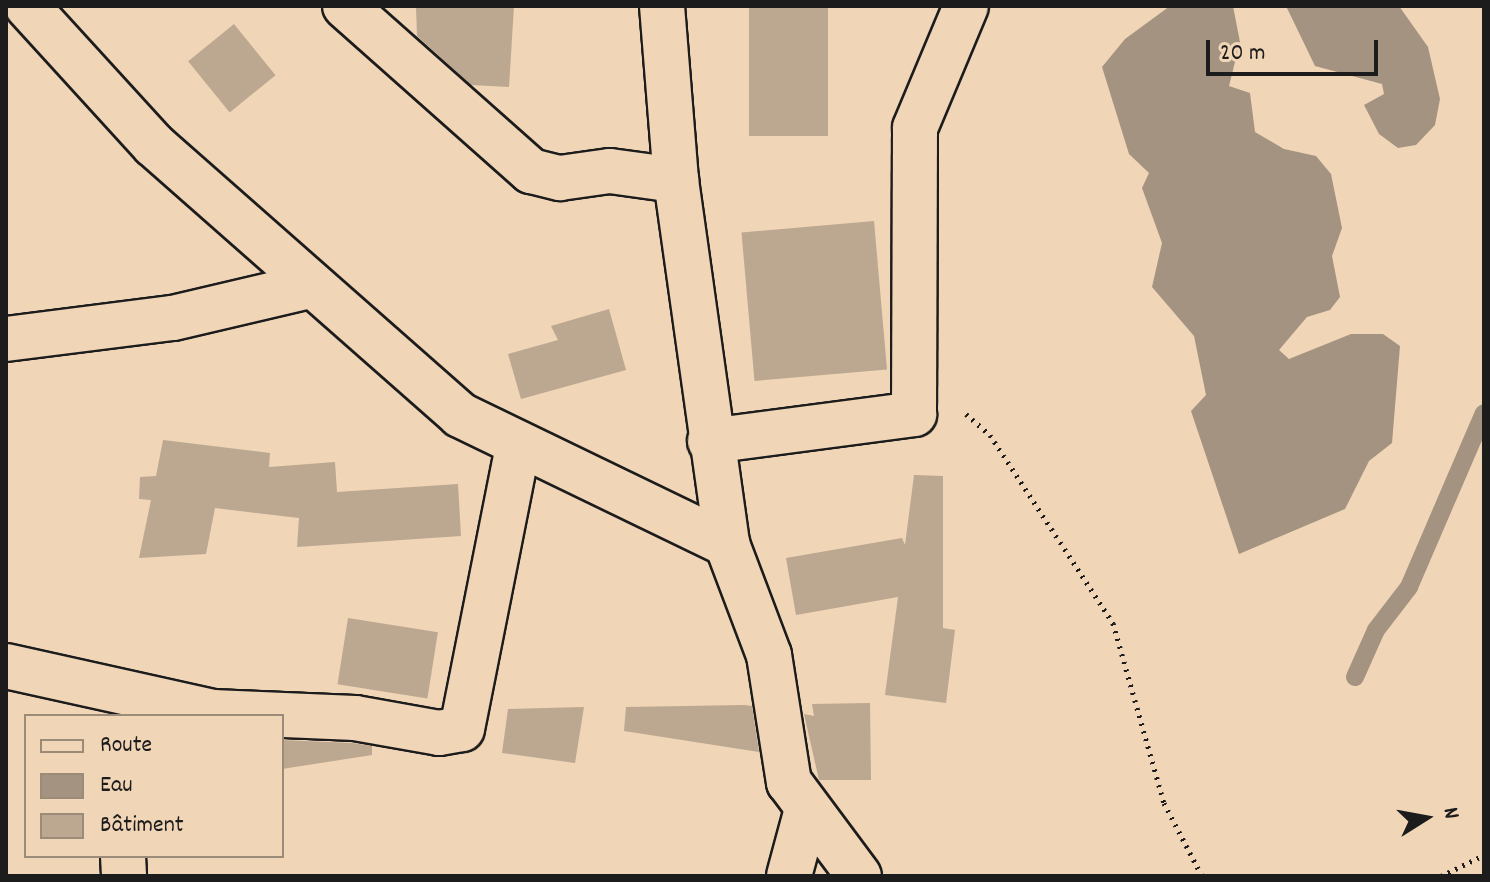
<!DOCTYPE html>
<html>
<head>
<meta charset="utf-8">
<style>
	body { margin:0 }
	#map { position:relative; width:1490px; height:882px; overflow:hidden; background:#f0d5b7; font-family:Dekko,sans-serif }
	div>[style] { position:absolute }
	.water>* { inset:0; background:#a49380 }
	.stream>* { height:18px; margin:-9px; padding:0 9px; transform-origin:9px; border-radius:9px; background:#a49380 }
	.building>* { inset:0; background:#bca791; transform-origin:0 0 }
	.path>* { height:5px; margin-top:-2.5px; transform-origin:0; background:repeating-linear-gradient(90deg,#1c1c1c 0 2px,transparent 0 8px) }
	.roads { filter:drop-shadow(2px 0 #1c1c1c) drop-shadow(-2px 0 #1c1c1c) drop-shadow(0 2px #1c1c1c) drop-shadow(0 -2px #1c1c1c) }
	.minor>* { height:44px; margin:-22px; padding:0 22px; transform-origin:22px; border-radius:22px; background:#f0d5b7 }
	span { translate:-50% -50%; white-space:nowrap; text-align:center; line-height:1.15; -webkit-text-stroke:6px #f0d5b7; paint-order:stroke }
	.frame { position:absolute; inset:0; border:8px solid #1c1c1c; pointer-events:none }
	.legend { position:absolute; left:24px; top:714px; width:260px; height:144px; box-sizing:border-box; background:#f0d5b7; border:2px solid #9b8b79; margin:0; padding:10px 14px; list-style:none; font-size:24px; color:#1c1c1c }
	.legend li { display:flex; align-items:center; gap:16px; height:40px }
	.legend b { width:40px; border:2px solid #9b8b79 }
	.north { position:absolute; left:1386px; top:778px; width:80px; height:80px; -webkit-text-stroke:6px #f0d5b7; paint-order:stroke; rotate:79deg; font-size:22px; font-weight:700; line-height:32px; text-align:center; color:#1c1c1c }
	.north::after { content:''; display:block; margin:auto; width:28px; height:36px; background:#1c1c1c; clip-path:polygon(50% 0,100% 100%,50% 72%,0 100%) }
	.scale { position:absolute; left:1206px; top:40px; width:172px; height:36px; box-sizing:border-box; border:4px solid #1c1c1c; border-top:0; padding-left:10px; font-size:24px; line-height:28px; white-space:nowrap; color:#1c1c1c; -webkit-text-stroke:6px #f0d5b7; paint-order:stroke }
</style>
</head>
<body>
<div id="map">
	<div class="water">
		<div style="clip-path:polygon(1170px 6px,1233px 6px,1240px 42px,1229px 86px,1250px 93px,1255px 132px,1284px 149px,1316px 156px,1331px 174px,1342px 228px,1332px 256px,1340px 297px,1330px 310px,1307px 317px,1279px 350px,1289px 359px,1351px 334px,1383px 334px,1400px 346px,1392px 443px,1369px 461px,1345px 509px,1239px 554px,1191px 411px,1206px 395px,1194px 336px,1152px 287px,1162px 243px,1142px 188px,1149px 173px,1129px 154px,1102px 67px,1125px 39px)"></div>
		<div style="clip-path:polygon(1286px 6px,1399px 6px,1428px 47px,1440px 99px,1435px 125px,1416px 145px,1398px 148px,1379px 134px,1364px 105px,1384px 94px,1382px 84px,1315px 66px)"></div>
	</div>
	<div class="stream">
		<div style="left:1355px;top:677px;width:51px;rotate:-65.9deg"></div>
		<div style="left:1376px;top:630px;width:54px;rotate:-52.5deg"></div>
		<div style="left:1409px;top:587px;width:189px;rotate:-66.7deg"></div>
	</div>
	<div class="building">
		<div style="clip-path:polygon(416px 6px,514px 6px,509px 87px,471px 85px,417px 36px)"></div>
		<div style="left:749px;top:6px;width:79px;height:130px"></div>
		<div style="left:234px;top:24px;width:66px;height:59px;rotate:51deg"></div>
		<div style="left:874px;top:221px;width:149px;height:133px;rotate:85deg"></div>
		<div style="clip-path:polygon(609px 309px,626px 370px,521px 399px,508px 354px,558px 340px,551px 326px)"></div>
		<div style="clip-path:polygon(163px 440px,270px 453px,269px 467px,335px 462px,337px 492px,458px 484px,461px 536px,297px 547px,299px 518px,215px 508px,206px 554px,139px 558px,151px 500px,139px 499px,140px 477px,156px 476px)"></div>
		<div style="clip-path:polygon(914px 475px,943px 476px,943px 628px,955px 630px,946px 703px,885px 695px,898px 597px,796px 615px,786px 558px,902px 538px,905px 545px)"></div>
		<div style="left:348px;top:618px;width:91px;height:67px;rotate:9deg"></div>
		<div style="clip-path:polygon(870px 703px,871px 780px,819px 780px,804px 714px,814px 716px,812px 704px)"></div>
		<div style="clip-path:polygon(744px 705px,752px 706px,759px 752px,624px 731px,626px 707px)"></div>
		<div style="clip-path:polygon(584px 707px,575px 763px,502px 753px,508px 709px)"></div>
		<div style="clip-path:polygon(282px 740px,352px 743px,372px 746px,372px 755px,282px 769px)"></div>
	</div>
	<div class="path">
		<div style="left:966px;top:414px;width:32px;rotate:41deg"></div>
		<div style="left:990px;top:435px;width:225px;rotate:56.8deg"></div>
		<div style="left:1113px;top:623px;width:187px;rotate:74.2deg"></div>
		<div style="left:1164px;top:803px;width:82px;rotate:62.5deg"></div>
		<div style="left:1441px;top:876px;width:48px;rotate:-26deg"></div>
	</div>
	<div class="roads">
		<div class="minor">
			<div style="left:27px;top:6px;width:188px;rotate:47.6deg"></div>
			<div style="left:154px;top:145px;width:408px;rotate:41.4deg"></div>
			<div style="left:460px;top:415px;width:297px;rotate:25.8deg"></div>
			<div style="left:345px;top:6px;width:249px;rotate:41.6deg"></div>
			<div style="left:531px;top:171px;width:30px;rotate:14deg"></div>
			<div style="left:560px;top:178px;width:50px;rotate:-8deg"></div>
			<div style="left:610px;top:171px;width:67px;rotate:7.8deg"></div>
			<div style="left:662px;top:6px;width:175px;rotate:85.4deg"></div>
			<div style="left:676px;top:180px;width:368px;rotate:82deg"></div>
			<div style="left:727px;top:544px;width:119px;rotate:69.3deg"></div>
			<div style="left:769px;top:655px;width:129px;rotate:81.1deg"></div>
			<div style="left:789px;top:782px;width:117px;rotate:53.3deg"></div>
			<div style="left:6px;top:339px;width:168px;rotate:-7.2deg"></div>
			<div style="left:173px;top:318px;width:140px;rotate:-13.2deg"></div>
			<div style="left:710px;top:441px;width:206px;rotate:-7.5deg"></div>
			<div style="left:914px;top:414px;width:286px;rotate:-89.8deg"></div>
			<div style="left:915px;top:128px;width:132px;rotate:-67.3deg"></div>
			<div style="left:6px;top:666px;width:212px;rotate:12.5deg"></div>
			<div style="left:213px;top:712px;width:142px;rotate:2.4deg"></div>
			<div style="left:355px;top:718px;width:85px;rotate:10.1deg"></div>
			<div style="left:439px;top:733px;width:23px;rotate:-10deg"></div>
			<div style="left:462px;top:729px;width:288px;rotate:-78.8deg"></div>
			<div style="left:123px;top:856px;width:20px;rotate:87deg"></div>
			<div style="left:789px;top:876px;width:65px;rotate:-74.9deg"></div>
		</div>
	</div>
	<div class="frame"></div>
	<ul class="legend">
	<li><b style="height:10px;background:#f0d5b7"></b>Route</li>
	<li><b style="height:22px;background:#a49380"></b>Eau</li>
	<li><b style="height:22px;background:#bca791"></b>Bâtiment</li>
	</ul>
	<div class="north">N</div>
	<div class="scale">20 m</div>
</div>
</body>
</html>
